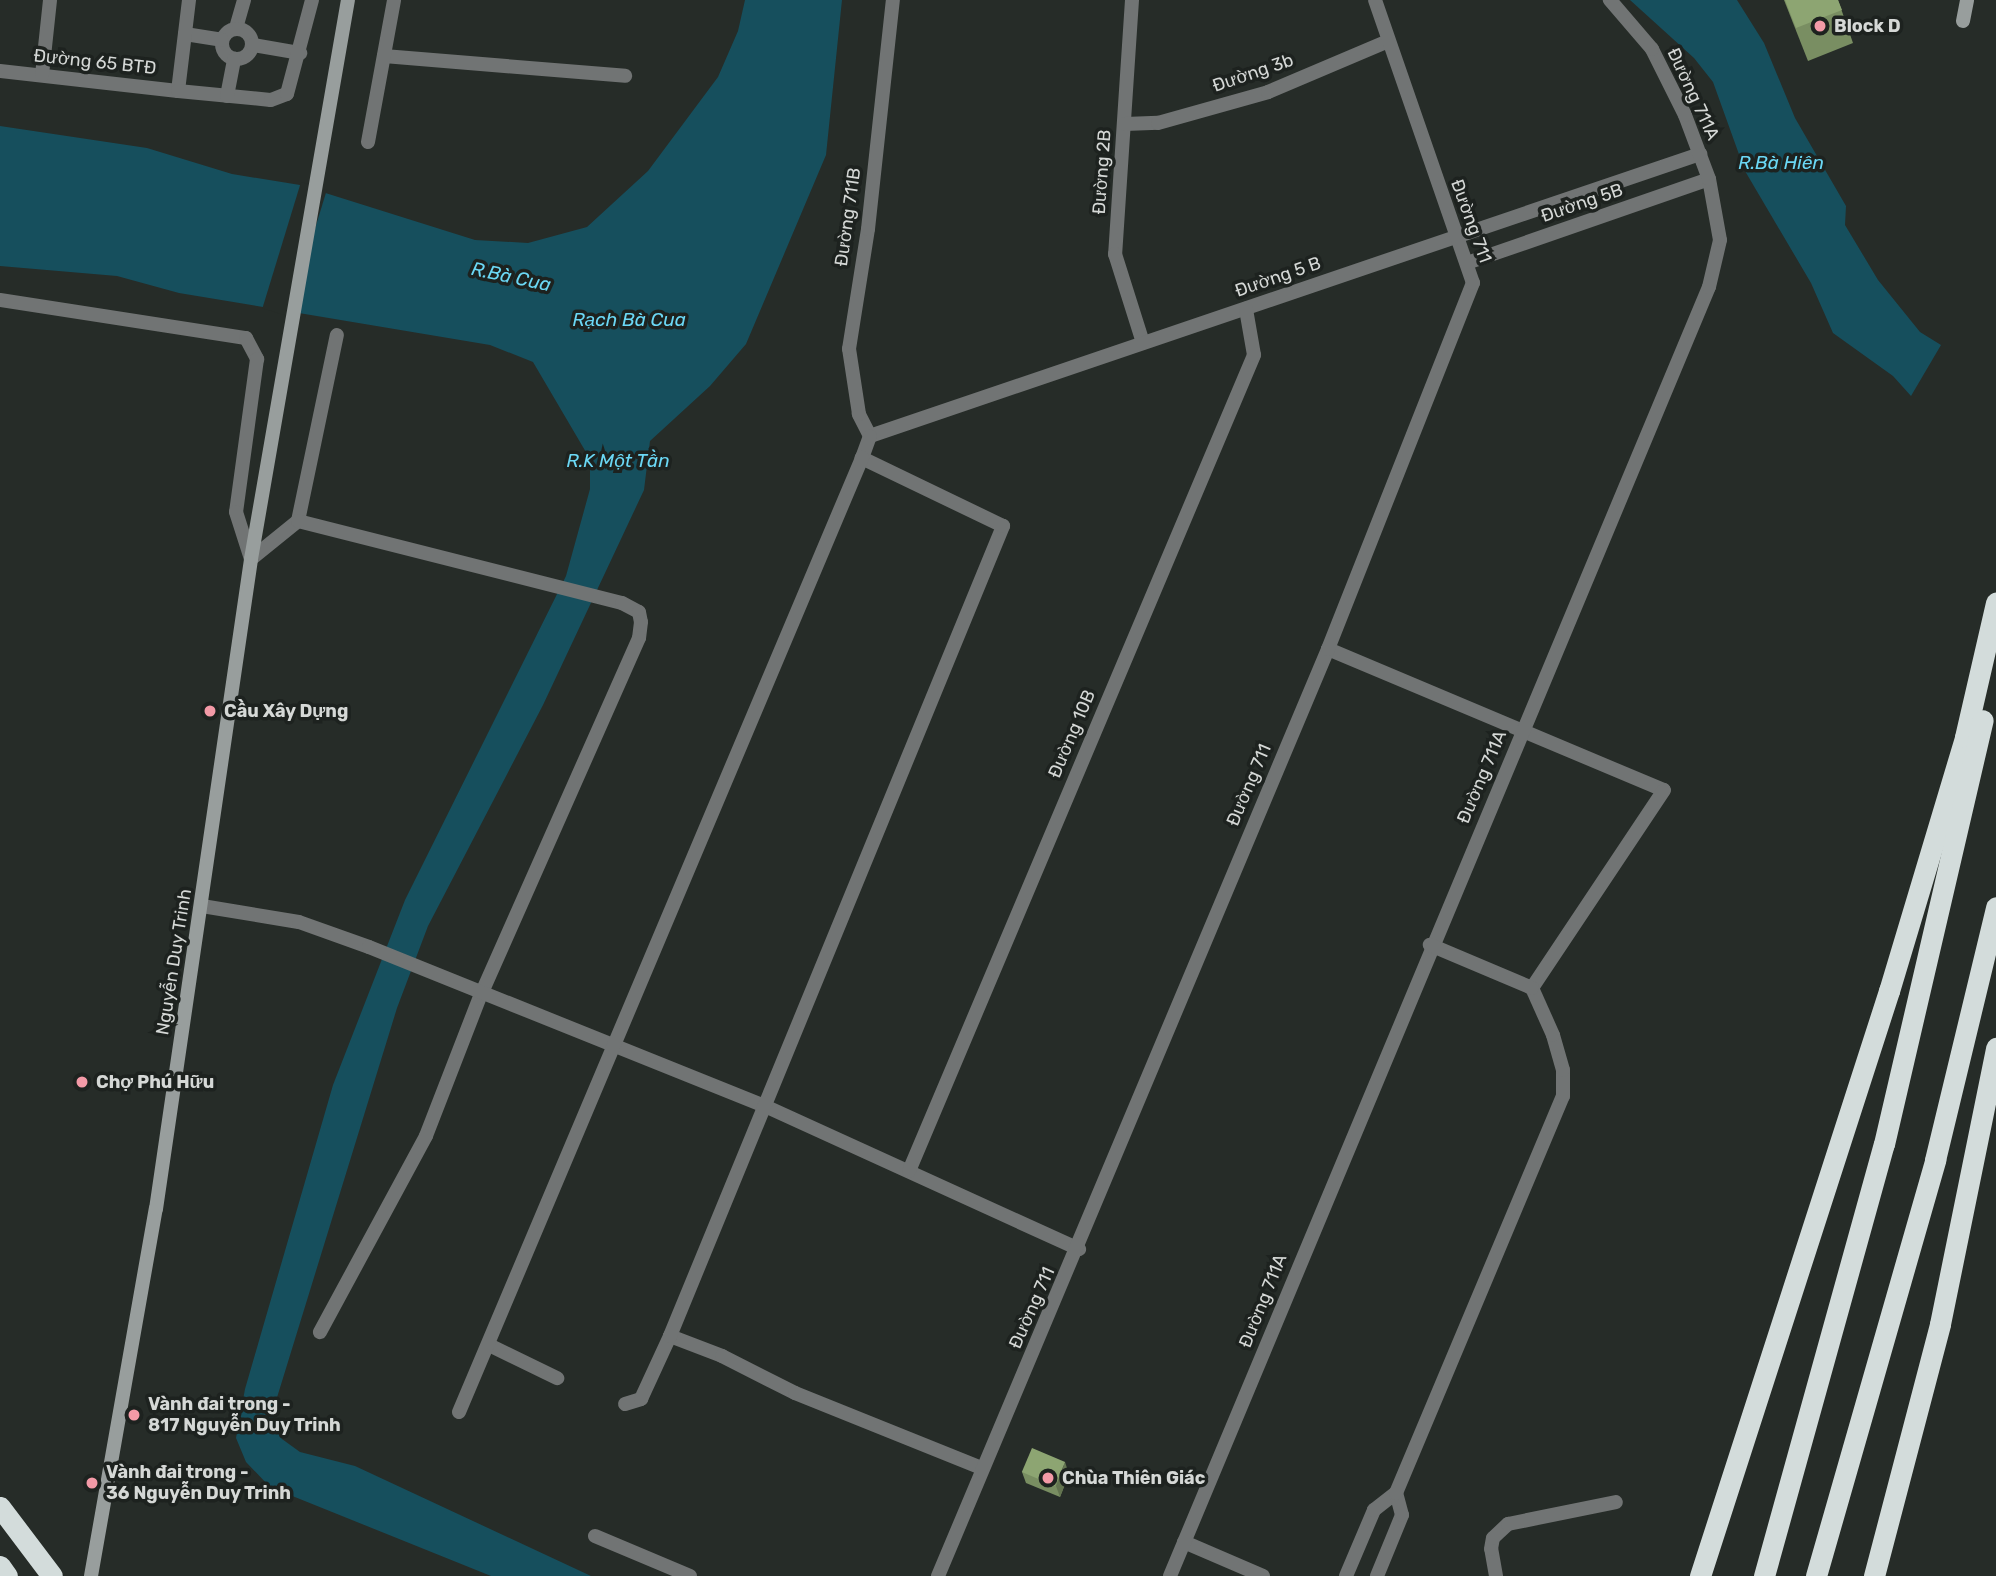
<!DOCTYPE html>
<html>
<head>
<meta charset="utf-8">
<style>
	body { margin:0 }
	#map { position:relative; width:1996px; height:1576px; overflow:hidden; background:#262c28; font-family:Rubik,sans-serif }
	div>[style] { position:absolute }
	.water>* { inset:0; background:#164f5d }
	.pier>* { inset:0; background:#262c28; transform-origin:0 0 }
	.minor>* { height:14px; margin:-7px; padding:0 7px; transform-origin:7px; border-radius:7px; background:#717474 }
	.minor>.ring { margin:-7px; padding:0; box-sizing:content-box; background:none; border:14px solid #717474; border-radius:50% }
	.secondary>* { height:14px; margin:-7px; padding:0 7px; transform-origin:7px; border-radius:7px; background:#989e9d }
	.motorway>* { height:21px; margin:-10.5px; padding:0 10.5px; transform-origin:10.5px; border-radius:10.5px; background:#d3dcdb }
	.wall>* { inset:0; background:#798e62 }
	.shaded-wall>* { inset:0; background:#637450 }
	.building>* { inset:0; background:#8da572; transform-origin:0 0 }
	.dots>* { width:19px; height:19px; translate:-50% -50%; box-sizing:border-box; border:4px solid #1d221f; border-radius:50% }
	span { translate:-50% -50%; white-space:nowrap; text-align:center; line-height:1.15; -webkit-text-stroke:7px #1d221f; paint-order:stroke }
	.poi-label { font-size:18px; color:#d5d8d6; font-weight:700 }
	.left { translate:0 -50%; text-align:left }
	.street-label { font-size:18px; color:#d5d8d6 }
	.water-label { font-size:19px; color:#6bd8f5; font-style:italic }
</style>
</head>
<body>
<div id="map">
	<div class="water">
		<div style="clip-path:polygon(745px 0,842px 0,826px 155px,746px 344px,710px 386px,650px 441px,644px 490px,543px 705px,428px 926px,397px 1008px,275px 1404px,273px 1420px,282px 1439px,300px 1452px,355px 1466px,591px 1576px,491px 1576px,270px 1487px,246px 1462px,236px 1438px,245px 1389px,333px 1085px,405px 900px,566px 576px,590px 489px,590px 459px,533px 362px,490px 345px,179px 293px,117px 276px,0 266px,0 126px,147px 148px,232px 174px,300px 185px,475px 240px,528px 243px,587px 227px,648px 171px,718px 77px,738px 31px)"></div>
		<div style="clip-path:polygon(1630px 0,1737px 0,1764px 43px,1795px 118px,1846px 206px,1845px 225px,1878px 280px,1920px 332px,1941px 345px,1911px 396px,1893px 376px,1833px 333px,1811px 283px,1745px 171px,1713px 82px,1694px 58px)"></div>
	</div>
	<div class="pier">
		<div style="left:301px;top:182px;width:27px;height:132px;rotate:17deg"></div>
	</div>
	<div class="minor">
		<div style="left:1132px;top:0;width:255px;rotate:93.8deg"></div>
		<div style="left:1115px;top:254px;width:93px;rotate:72.5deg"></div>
		<div style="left:236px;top:28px;width:29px;rotate:-74deg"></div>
		<div class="ring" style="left:222px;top:29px;width:16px;height:16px"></div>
		<div style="left:185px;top:34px;width:37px;rotate:9deg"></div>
		<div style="left:253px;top:45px;width:48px;rotate:9.7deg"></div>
		<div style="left:384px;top:56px;width:242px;rotate:4.7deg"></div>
		<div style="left:0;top:71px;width:179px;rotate:6.4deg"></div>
		<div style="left:178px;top:91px;width:92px;rotate:-83.1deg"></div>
		<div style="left:42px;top:75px;width:75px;rotate:-83.9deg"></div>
		<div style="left:178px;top:91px;width:93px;rotate:5.5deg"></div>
		<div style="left:271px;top:100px;width:17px;rotate:-21deg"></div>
		<div style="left:287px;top:94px;width:97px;rotate:-75.1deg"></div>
		<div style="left:227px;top:96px;width:38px;rotate:-79deg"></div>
		<div style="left:1125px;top:124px;width:33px;rotate:-2deg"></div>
		<div style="left:1158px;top:123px;width:114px;rotate:-15.7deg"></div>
		<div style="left:1268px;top:92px;width:130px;rotate:-23deg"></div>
		<div style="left:368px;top:142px;width:144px;rotate:-79.6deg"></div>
		<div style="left:1467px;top:263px;width:256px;rotate:-19.1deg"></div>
		<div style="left:0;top:300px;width:249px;rotate:8.8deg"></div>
		<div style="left:246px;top:338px;width:24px;rotate:62deg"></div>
		<div style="left:257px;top:359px;width:154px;rotate:97.8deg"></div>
		<div style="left:236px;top:512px;width:49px;rotate:72.3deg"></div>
		<div style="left:251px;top:559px;width:60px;rotate:-39deg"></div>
		<div style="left:298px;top:521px;width:190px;rotate:-78.2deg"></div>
		<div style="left:870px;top:436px;width:877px;rotate:-18.77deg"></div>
		<div style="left:870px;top:436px;width:25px;rotate:-117deg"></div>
		<div style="left:859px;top:414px;width:66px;rotate:-98.7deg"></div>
		<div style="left:849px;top:349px;width:121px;rotate:-81deg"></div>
		<div style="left:868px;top:229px;width:230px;rotate:-83.8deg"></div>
		<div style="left:298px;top:521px;width:334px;rotate:14.2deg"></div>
		<div style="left:622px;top:603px;width:19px;rotate:28deg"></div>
		<div style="left:639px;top:612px;width:10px;rotate:79deg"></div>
		<div style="left:641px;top:622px;width:16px;rotate:97deg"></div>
		<div style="left:639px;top:638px;width:389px;rotate:113.9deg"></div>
		<div style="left:481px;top:994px;width:152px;rotate:111.2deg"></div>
		<div style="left:426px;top:1136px;width:223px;rotate:118.4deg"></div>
		<div style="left:1328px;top:649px;width:364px;rotate:22.8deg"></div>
		<div style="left:1664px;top:790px;width:238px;rotate:123.7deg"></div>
		<div style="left:202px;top:906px;width:98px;rotate:9.4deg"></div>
		<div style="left:299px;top:922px;width:74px;rotate:19.7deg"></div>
		<div style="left:369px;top:947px;width:429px;rotate:21.9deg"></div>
		<div style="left:767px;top:1107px;width:343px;rotate:24.5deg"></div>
		<div style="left:909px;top:1171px;width:886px;rotate:-67.08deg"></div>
		<div style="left:1254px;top:355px;width:47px;rotate:-99.9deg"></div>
		<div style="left:670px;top:1336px;width:56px;rotate:21deg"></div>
		<div style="left:722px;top:1356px;width:82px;rotate:26.9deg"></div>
		<div style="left:795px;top:1393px;width:201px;rotate:21.9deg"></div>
		<div style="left:489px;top:1345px;width:76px;rotate:25.9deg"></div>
		<div style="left:625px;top:1404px;width:17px;rotate:-17deg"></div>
		<div style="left:641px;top:1399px;width:69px;rotate:-65.3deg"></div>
		<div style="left:670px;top:1336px;width:876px;rotate:-67.65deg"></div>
		<div style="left:1003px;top:526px;width:157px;rotate:-154.3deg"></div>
		<div style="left:862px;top:458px;width:23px;rotate:-70deg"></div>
		<div style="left:459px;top:1412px;width:1036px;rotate:-67.1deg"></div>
		<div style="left:595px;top:1536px;width:103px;rotate:22.8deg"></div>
		<div style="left:1184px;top:1542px;width:86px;rotate:23.3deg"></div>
		<div style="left:938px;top:1576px;width:1006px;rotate:-67.18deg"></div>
		<div style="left:1328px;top:649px;width:394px;rotate:-68.4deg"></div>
		<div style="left:1473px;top:283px;width:299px;rotate:-109.1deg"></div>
		<div style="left:1170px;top:1576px;width:1397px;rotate:-67.31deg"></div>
		<div style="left:1709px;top:287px;width:48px;rotate:-76.8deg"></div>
		<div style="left:1720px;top:240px;width:62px;rotate:-100.2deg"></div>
		<div style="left:1709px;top:179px;width:68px;rotate:-110.6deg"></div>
		<div style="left:1685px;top:115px;width:74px;rotate:-116.6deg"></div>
		<div style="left:1652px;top:49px;width:65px;rotate:-130.6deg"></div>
		<div style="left:1346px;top:1576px;width:72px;rotate:-67deg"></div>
		<div style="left:1374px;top:1510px;width:28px;rotate:-38deg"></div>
		<div style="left:1377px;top:1576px;width:66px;rotate:-67.7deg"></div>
		<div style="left:1402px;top:1515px;width:23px;rotate:-105deg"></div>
		<div style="left:1396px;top:1493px;width:431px;rotate:-67.2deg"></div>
		<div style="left:1563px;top:1096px;width:26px;rotate:-90deg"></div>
		<div style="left:1563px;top:1070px;width:36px;rotate:-106deg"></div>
		<div style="left:1553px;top:1035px;width:51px;rotate:-114.1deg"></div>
		<div style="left:1532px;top:988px;width:111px;rotate:-157.1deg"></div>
		<div style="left:1496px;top:1576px;width:27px;rotate:-100deg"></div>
		<div style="left:1491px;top:1549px;width:11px;rotate:-80deg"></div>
		<div style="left:1493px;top:1538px;width:21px;rotate:-43deg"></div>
		<div style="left:1508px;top:1524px;width:110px;rotate:-11.5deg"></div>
	</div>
	<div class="secondary">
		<div style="left:1963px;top:21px;width:21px;rotate:-79deg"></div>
		<div style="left:91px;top:1576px;width:373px;rotate:-80deg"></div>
		<div style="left:156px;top:1209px;width:657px;rotate:-81.68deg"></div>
		<div style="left:251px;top:559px;width:567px;rotate:-80.16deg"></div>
	</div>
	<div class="motorway">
		<div style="left:0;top:1507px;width:86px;rotate:53deg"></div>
		<div style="left:0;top:1566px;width:12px;rotate:55deg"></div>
		<div style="left:1700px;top:1576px;width:615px;rotate:-72.1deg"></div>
		<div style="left:1889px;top:991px;width:265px;rotate:-73.3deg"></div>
		<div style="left:1965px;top:737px;width:138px;rotate:-77deg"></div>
		<div style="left:1764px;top:1576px;width:448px;rotate:-74.5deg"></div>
		<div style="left:1884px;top:1144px;width:435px;rotate:-76.9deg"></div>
		<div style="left:1816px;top:1576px;width:433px;rotate:-74deg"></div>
		<div style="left:1935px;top:1160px;width:260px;rotate:-76.4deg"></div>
		<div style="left:1874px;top:1576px;width:260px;rotate:-75.3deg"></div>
		<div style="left:1940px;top:1324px;width:282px;rotate:-78.5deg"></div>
	</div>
	<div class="wall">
		<div style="clip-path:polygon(1784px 0,1838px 0,1853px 43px,1808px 61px)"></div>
		<div style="clip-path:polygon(1022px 1472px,1069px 1474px,1060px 1497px,1026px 1483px)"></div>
	</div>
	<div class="shaded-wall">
		<div style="clip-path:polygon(1065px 1462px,1069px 1474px,1060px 1497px,1056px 1486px)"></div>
	</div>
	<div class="building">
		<div style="clip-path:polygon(1785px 0,1838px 0,1842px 10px,1796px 28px)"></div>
		<div style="left:1032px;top:1448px;width:36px;height:26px;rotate:23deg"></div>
	</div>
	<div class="dots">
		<div style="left:1820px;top:26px;background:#f39aa7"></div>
		<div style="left:210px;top:711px;background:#f39aa7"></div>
		<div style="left:82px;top:1082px;background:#f39aa7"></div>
		<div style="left:134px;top:1415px;background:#f39aa7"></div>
		<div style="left:1048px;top:1478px;background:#f39aa7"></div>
		<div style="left:92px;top:1483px;background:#f39aa7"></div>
	</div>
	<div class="poi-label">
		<span class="left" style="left:1834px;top:26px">Block D</span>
		<span class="left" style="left:224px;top:711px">Cầu Xây Dựng</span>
		<span class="left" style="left:96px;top:1082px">Chợ Phú Hữu</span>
		<span class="left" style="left:148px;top:1415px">Vành đai trong -<br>817 Nguyễn Duy Trinh</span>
		<span class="left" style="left:106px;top:1483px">Vành đai trong -<br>36 Nguyễn Duy Trinh</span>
		<span class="left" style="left:1062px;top:1478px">Chùa Thiên Giác</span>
	</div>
	<div class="street-label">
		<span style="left:95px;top:62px;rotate:6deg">Đường 65 BTĐ</span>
		<span style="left:1253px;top:73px;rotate:-19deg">Đường 3b</span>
		<span style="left:1693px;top:94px;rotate:65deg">Đường 711A</span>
		<span style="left:1102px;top:172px;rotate:-86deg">Đường 2B</span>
		<span style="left:1582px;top:203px;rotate:-19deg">Đường 5B</span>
		<span style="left:848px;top:217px;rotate:-82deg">Đường 711B</span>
		<span style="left:1471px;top:221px;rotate:70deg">Đường 711</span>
		<span style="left:1278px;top:277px;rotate:-19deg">Đường 5 B</span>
		<span style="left:1072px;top:734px;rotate:-67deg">Đường 10B</span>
		<span style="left:1482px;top:777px;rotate:-67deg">Đường 711A</span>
		<span style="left:1249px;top:785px;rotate:-67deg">Đường 711</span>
		<span style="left:174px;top:962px;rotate:-81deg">Nguyễn Duy Trinh</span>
		<span style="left:1263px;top:1301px;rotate:-68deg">Đường 711A</span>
		<span style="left:1032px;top:1308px;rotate:-66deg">Đường 711</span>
	</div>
	<div class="water-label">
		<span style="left:1781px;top:163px">R.Bà Hiên</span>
		<span style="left:511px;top:277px;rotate:12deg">R.Bà Cua</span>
		<span style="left:629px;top:320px">Rạch Bà Cua</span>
		<span style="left:618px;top:461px">R.K Một Tần</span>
	</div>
</div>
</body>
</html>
